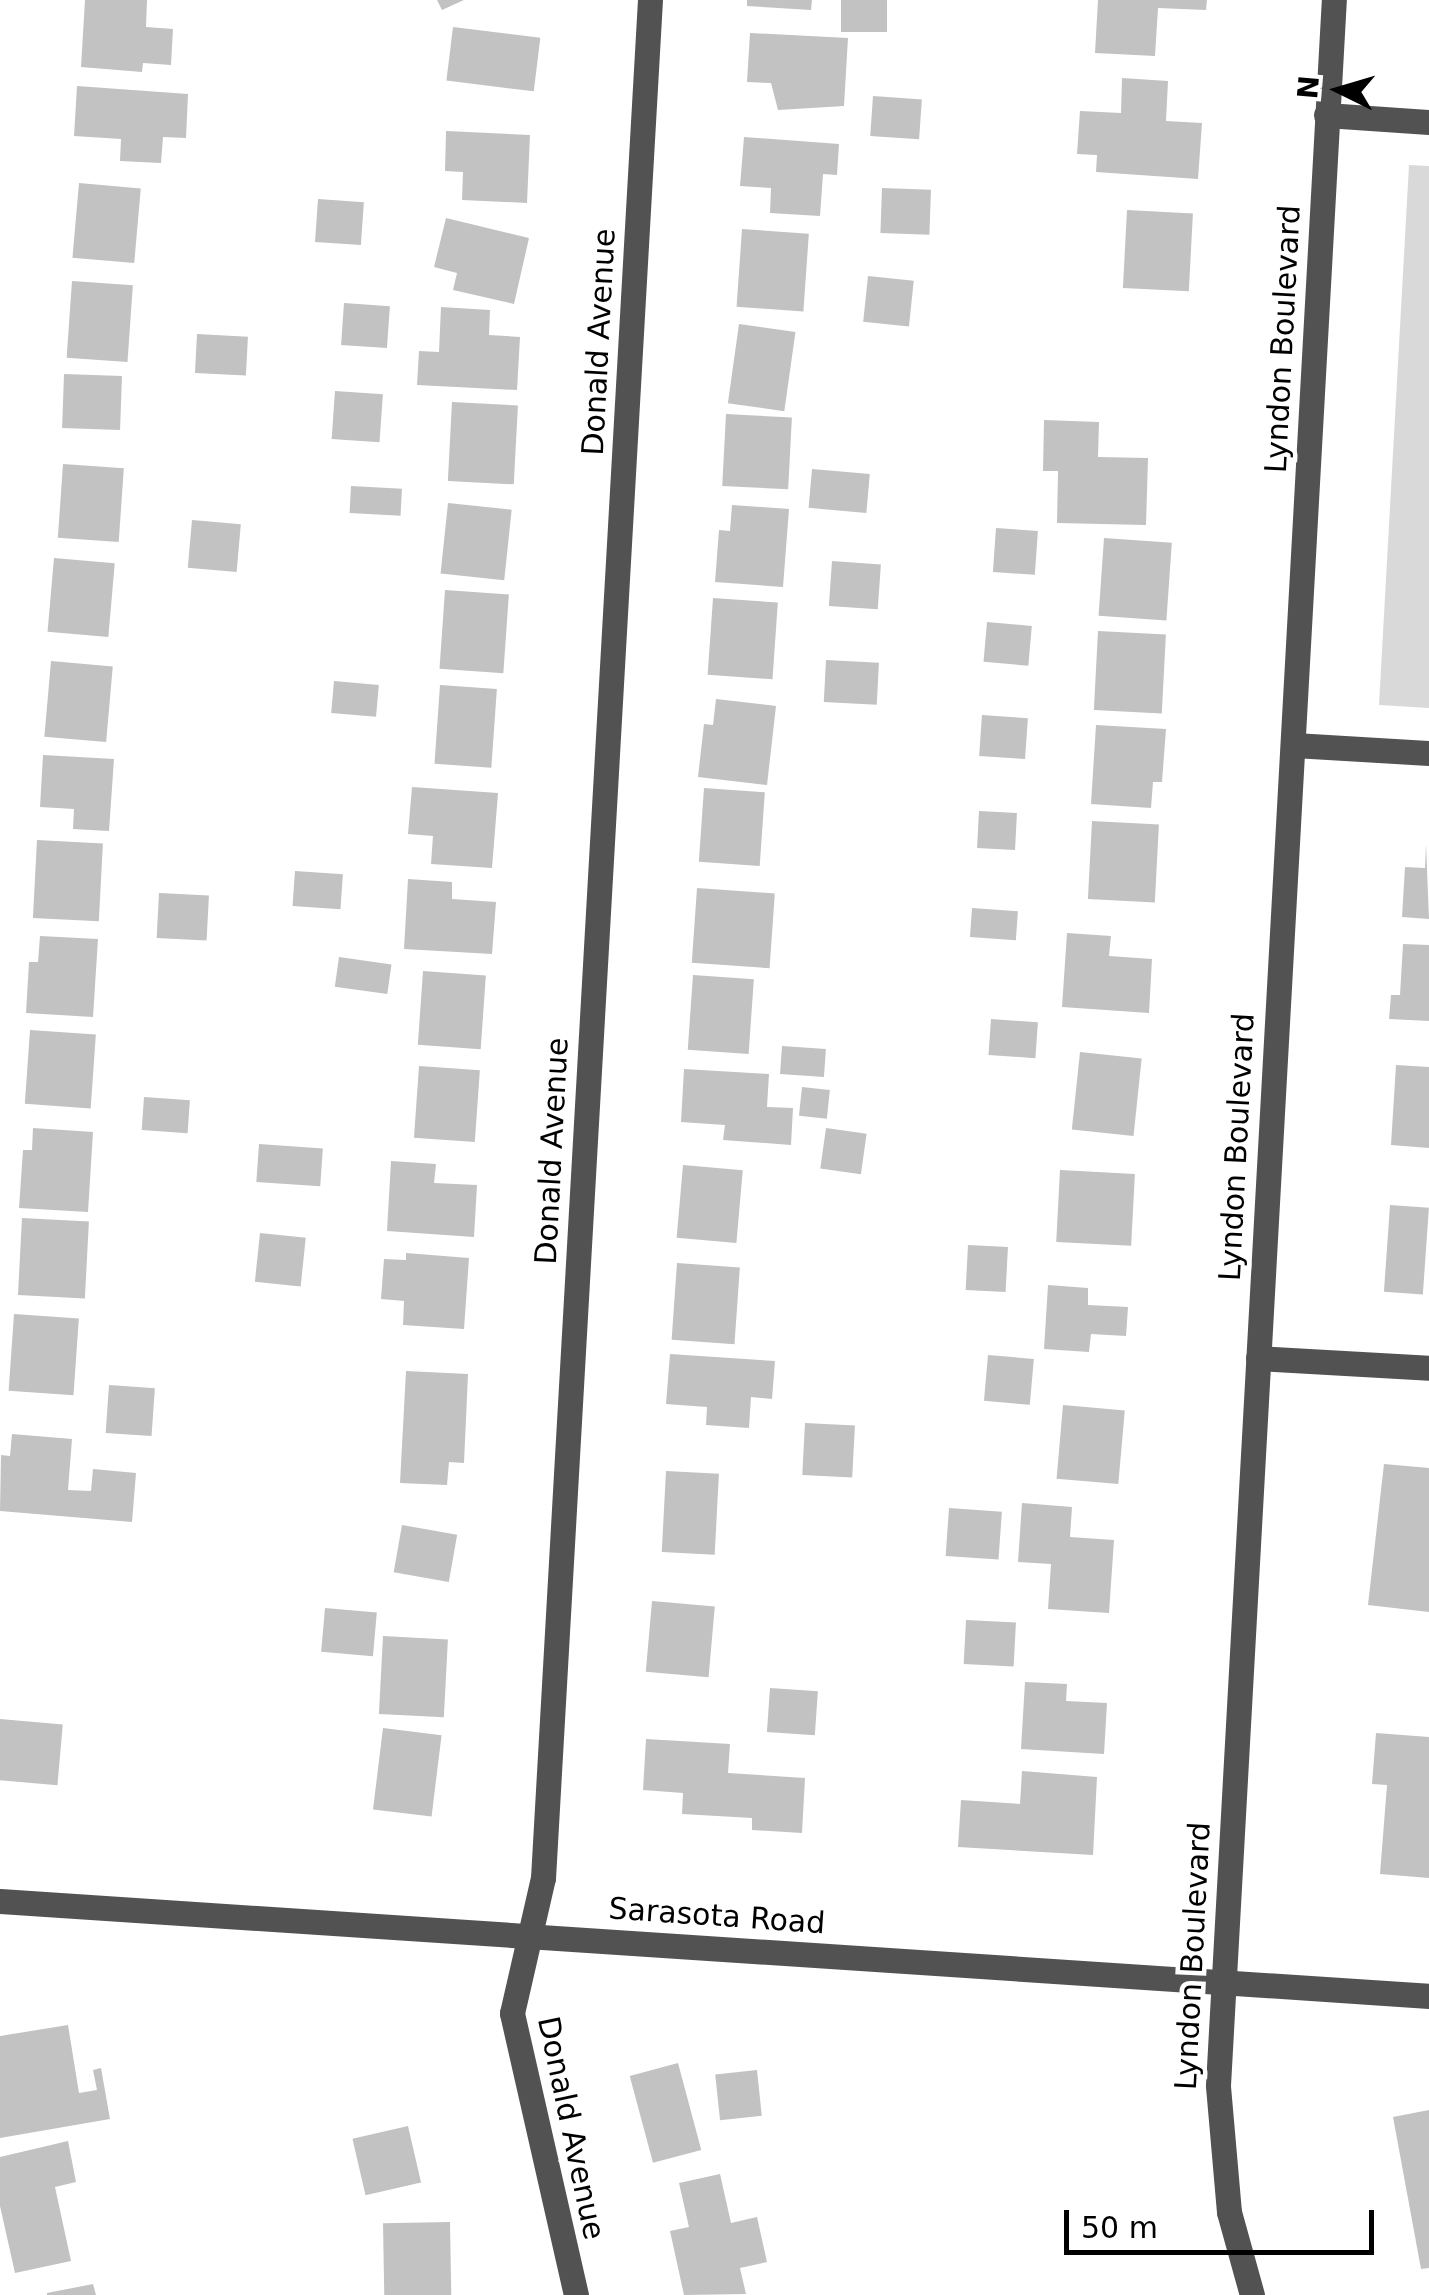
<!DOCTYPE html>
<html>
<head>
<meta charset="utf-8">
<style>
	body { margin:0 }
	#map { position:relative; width:1429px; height:2295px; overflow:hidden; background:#fff; font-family:"DejaVu Sans",sans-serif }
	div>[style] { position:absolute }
	.green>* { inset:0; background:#d9d9d9 }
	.building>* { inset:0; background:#c2c2c2; transform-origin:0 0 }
	.minor>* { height:25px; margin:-12.5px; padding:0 12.5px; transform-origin:12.5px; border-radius:12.5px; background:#525252 }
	span { translate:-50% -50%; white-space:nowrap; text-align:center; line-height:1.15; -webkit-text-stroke:9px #fff; paint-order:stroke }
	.street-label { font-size:30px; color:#000 }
	.north { position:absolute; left:1289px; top:40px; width:100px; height:100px; -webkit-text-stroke:8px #fff; paint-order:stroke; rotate:275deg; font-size:28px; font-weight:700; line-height:40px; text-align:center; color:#000 }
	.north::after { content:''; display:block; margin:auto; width:35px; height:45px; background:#000; clip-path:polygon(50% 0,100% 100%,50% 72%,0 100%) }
	.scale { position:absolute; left:1064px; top:2210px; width:310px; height:45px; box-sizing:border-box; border:5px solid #000; border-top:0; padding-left:12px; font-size:30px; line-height:35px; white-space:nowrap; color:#000; -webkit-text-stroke:8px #fff; paint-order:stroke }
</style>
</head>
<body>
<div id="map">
	<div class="green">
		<div style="clip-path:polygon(1409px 165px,1429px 166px,1429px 708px,1379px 705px)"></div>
	</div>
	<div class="building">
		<div style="clip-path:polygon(85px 0,147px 0,146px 27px,173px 29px,171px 65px,143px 63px,142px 72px,81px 67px)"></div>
		<div style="clip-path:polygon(437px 0,464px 0,442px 10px)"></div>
		<div style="clip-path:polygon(747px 0,812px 0,811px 10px,747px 6px)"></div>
		<div style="left:841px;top:0;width:46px;height:32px"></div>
		<div style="clip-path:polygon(1098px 0,1207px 0,1206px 10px,1158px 8px,1155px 56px,1095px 53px)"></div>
		<div style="left:453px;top:27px;width:88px;height:54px;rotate:7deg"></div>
		<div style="clip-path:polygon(750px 33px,848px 38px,844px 106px,778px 110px,771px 83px,747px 82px)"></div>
		<div style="clip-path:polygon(1122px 78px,1168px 81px,1166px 121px,1202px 123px,1198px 179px,1096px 172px,1097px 155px,1077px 154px,1080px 111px,1121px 113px)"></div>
		<div style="clip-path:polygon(77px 86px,188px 94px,186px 138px,163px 137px,161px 163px,120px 161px,121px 139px,74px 136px)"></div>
		<div style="left:873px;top:96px;width:49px;height:40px;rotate:4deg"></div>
		<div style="clip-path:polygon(446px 131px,530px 135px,527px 203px,462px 200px,463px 172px,445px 171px)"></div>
		<div style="clip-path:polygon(744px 137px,839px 144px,837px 175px,823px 174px,820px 216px,770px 213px,771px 188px,740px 186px)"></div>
		<div style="left:79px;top:183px;width:62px;height:75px;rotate:5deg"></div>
		<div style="left:882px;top:188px;width:49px;height:45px;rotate:2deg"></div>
		<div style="left:318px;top:199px;width:46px;height:43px;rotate:4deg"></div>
		<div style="left:1127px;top:210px;width:66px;height:78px;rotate:3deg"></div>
		<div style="clip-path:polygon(446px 218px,529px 238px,514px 304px,453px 290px,457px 273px,434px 267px)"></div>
		<div style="left:742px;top:229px;width:67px;height:78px;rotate:4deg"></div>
		<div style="left:868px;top:276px;width:46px;height:46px;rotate:6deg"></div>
		<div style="left:72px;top:281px;width:61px;height:77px;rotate:4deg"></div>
		<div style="left:344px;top:303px;width:46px;height:42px;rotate:4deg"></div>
		<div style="clip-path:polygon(441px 307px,490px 310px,489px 335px,520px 337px,517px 390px,417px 385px,419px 351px,439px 352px)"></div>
		<div style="left:739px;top:324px;width:57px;height:80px;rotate:8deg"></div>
		<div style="left:197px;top:334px;width:51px;height:39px;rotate:3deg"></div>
		<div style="left:64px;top:374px;width:58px;height:54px;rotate:2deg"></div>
		<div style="left:335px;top:391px;width:48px;height:48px;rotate:4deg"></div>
		<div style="left:452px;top:402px;width:66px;height:79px;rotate:3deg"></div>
		<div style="left:726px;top:414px;width:66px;height:72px;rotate:3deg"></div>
		<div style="clip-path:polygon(1044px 420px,1099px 422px,1098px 457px,1148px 458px,1146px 525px,1057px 523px,1058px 471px,1043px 471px)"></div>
		<div style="left:63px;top:464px;width:61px;height:74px;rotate:4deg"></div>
		<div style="left:812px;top:469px;width:58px;height:39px;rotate:5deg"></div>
		<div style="left:351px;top:486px;width:51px;height:27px;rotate:3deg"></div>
		<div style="left:448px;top:503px;width:64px;height:71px;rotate:6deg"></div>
		<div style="clip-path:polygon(732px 505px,789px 509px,783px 587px,715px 582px,719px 530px,730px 531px)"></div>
		<div style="left:192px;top:520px;width:49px;height:48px;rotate:5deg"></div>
		<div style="left:996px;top:528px;width:42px;height:44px;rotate:4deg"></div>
		<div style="left:1104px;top:538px;width:68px;height:78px;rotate:4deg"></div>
		<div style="left:54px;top:558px;width:61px;height:74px;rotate:5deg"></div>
		<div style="left:832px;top:561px;width:49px;height:45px;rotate:4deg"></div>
		<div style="left:445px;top:590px;width:64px;height:79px;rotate:4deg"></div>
		<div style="left:713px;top:598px;width:65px;height:77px;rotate:4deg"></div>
		<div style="left:987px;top:622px;width:45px;height:40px;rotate:5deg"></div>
		<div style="left:1098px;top:631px;width:68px;height:79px;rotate:3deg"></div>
		<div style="left:826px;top:660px;width:53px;height:42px;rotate:3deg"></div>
		<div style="left:51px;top:661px;width:62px;height:76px;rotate:5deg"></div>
		<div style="left:334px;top:681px;width:45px;height:32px;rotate:5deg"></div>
		<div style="left:440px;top:685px;width:57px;height:79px;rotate:4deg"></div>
		<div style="clip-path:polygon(716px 699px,776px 706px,767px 785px,698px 777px,704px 724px,713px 725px)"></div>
		<div style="left:982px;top:715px;width:46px;height:41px;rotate:4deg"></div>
		<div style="clip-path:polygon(1096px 725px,1166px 729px,1162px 782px,1153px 782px,1151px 808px,1091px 804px)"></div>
		<div style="clip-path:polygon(43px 755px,114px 759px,109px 831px,73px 829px,74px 809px,40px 807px)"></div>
		<div style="clip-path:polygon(412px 787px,498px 793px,492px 868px,431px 864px,433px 836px,408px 834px)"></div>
		<div style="left:704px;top:788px;width:61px;height:74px;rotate:4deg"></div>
		<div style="left:979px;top:811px;width:38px;height:37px;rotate:3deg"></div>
		<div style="left:1092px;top:821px;width:67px;height:78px;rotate:3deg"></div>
		<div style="left:37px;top:840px;width:66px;height:78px;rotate:3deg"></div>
		<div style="clip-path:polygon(1426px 844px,1429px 919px,1402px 917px,1405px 867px,1425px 868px)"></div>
		<div style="left:295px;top:871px;width:48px;height:35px;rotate:4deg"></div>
		<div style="clip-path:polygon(408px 879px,452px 882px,452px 899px,496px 902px,492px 954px,404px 949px)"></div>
		<div style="left:697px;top:888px;width:78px;height:75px;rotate:4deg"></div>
		<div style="left:159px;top:893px;width:50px;height:45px;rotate:3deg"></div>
		<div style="left:972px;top:908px;width:46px;height:29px;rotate:4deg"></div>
		<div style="clip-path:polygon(1067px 933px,1111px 936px,1109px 956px,1152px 959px,1149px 1013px,1062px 1007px)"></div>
		<div style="clip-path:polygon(40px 936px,98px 939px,93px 1017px,26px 1013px,29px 962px,38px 962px)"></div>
		<div style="clip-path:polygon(1403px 944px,1429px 945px,1429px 1021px,1389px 1019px,1391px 995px,1400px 995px)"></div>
		<div style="left:339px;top:957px;width:53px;height:30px;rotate:8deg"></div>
		<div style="left:423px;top:971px;width:63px;height:74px;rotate:4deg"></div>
		<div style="left:693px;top:975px;width:61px;height:75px;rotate:4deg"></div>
		<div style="left:991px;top:1019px;width:47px;height:36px;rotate:4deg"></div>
		<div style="left:30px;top:1030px;width:66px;height:74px;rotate:4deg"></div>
		<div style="left:782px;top:1046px;width:44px;height:28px;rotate:4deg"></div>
		<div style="left:1080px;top:1052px;width:62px;height:78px;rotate:6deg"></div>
		<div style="clip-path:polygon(1396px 1065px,1429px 1067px,1429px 1148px,1391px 1145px)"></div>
		<div style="left:419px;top:1066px;width:61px;height:72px;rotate:4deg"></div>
		<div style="clip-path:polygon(684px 1069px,769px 1074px,767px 1107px,793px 1108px,791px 1145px,723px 1140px,725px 1125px,681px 1122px)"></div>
		<div style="left:802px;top:1087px;width:28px;height:29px;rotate:6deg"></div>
		<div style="left:144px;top:1097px;width:46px;height:33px;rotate:4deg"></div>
		<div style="clip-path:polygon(33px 1128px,93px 1132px,88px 1212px,19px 1208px,23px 1150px,32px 1150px)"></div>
		<div style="left:826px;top:1128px;width:41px;height:41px;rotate:8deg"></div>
		<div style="left:259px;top:1144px;width:64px;height:38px;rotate:4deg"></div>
		<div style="clip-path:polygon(391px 1161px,436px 1164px,434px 1183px,477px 1185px,474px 1237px,387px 1231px)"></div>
		<div style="left:683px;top:1165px;width:60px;height:73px;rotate:5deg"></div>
		<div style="left:1060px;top:1170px;width:75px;height:72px;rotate:3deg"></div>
		<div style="left:1390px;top:1205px;width:39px;height:87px;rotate:4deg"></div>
		<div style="left:22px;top:1218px;width:67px;height:77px;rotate:3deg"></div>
		<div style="left:260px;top:1233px;width:46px;height:49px;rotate:6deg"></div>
		<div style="left:968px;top:1245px;width:40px;height:45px;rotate:3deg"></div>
		<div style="clip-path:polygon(406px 1253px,469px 1258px,464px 1329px,403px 1325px,404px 1301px,381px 1299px,384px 1259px,406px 1260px)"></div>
		<div style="left:677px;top:1263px;width:63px;height:77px;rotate:4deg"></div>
		<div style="clip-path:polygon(1048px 1285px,1088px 1288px,1088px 1305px,1128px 1307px,1126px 1336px,1091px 1334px,1089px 1352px,1044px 1349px)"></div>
		<div style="left:14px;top:1314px;width:65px;height:77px;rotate:4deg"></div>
		<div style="clip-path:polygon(670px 1354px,775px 1361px,772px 1399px,751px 1397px,749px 1428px,706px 1425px,707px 1407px,666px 1404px)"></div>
		<div style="left:988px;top:1355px;width:46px;height:46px;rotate:5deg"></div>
		<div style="clip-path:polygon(406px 1371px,468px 1374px,464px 1463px,449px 1462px,447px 1485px,400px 1483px)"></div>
		<div style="left:109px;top:1385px;width:46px;height:48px;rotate:4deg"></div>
		<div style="left:1063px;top:1405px;width:62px;height:74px;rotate:5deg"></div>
		<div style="left:805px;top:1423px;width:50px;height:52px;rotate:3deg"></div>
		<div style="clip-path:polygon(12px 1434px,72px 1439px,68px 1490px,91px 1491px,93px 1469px,136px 1473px,132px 1522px,0 1511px,1px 1455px,10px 1456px)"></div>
		<div style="clip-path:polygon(1384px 1464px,1429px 1468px,1429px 1612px,1368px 1605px)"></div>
		<div style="left:666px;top:1471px;width:53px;height:81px;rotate:3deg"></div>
		<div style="clip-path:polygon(1022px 1503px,1072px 1507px,1070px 1537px,1114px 1540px,1109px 1613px,1048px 1609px,1051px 1564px,1018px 1562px)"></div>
		<div style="left:949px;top:1508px;width:53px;height:48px;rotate:4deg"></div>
		<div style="left:402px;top:1525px;width:56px;height:48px;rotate:10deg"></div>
		<div style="left:652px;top:1601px;width:63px;height:71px;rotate:5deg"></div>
		<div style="left:325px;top:1608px;width:52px;height:44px;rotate:5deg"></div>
		<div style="left:966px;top:1620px;width:50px;height:44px;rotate:3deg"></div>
		<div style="left:383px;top:1636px;width:65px;height:78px;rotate:3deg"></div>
		<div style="clip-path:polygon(1025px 1682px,1067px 1684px,1066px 1701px,1107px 1703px,1104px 1754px,1021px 1749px)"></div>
		<div style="left:770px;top:1688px;width:48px;height:44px;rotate:4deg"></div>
		<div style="left:0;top:1719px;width:63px;height:61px;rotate:5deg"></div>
		<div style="left:383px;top:1728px;width:59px;height:82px;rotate:7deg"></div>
		<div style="clip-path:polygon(1376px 1733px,1429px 1737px,1429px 1878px,1380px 1874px,1387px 1785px,1372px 1784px)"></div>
		<div style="clip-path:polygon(646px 1739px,730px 1744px,728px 1773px,805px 1778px,802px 1833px,752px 1830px,752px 1818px,682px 1814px,683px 1793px,643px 1790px)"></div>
		<div style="clip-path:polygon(1022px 1771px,1097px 1777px,1093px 1855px,958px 1847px,961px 1800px,1020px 1804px)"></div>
		<div style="clip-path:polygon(68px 2025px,79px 2093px,97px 2090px,93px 2070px,101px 2068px,110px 2119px,0 2138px,0 2036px)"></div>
		<div style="left:678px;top:2063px;width:90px;height:50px;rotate:75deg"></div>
		<div style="left:757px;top:2070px;width:46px;height:42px;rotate:84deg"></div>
		<div style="clip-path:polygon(1429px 2110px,1429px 2268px,1421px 2269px,1393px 2117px)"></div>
		<div style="left:408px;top:2126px;width:58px;height:57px;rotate:77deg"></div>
		<div style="clip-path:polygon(68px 2141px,76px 2182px,55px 2187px,71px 2261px,15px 2273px,0 2206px,0 2157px)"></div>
		<div style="clip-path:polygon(720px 2174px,731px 2223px,757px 2217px,767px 2262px,740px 2268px,746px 2294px,684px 2295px,670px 2231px,689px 2227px,679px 2183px)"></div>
		<div style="left:450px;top:2222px;width:73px;height:67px;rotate:89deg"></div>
		<div style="clip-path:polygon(93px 2284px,96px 2295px,47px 2295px,47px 2293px)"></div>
	</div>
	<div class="minor">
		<div style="left:1326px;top:115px;width:103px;rotate:3.9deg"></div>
		<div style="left:1294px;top:745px;width:135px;rotate:3.4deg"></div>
		<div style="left:1258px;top:1358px;width:171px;rotate:3.3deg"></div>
		<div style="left:0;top:1901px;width:1432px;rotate:3.8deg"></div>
		<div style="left:576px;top:2295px;width:289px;rotate:-102.8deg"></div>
		<div style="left:512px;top:2013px;width:139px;rotate:-77.1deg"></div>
		<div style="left:543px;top:1878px;width:1881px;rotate:-86.74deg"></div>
		<div style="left:1252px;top:2295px;width:86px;rotate:-105.5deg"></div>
		<div style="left:1229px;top:2212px;width:127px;rotate:-95deg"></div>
		<div style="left:1218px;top:2085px;width:2088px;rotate:-86.82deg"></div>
	</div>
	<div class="street-label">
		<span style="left:1283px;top:339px;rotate:-87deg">Lyndon Boulevard</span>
		<span style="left:599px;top:342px;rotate:-87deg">Donald Avenue</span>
		<span style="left:1237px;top:1147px;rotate:-87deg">Lyndon Boulevard</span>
		<span style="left:552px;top:1151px;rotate:-87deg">Donald Avenue</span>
		<span style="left:717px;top:1916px;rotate:4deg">Sarasota Road</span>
		<span style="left:1193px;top:1956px;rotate:-87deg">Lyndon Boulevard</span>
		<span style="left:571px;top:2128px;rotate:78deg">Donald Avenue</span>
	</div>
	<div class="north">N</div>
	<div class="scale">50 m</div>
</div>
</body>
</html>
